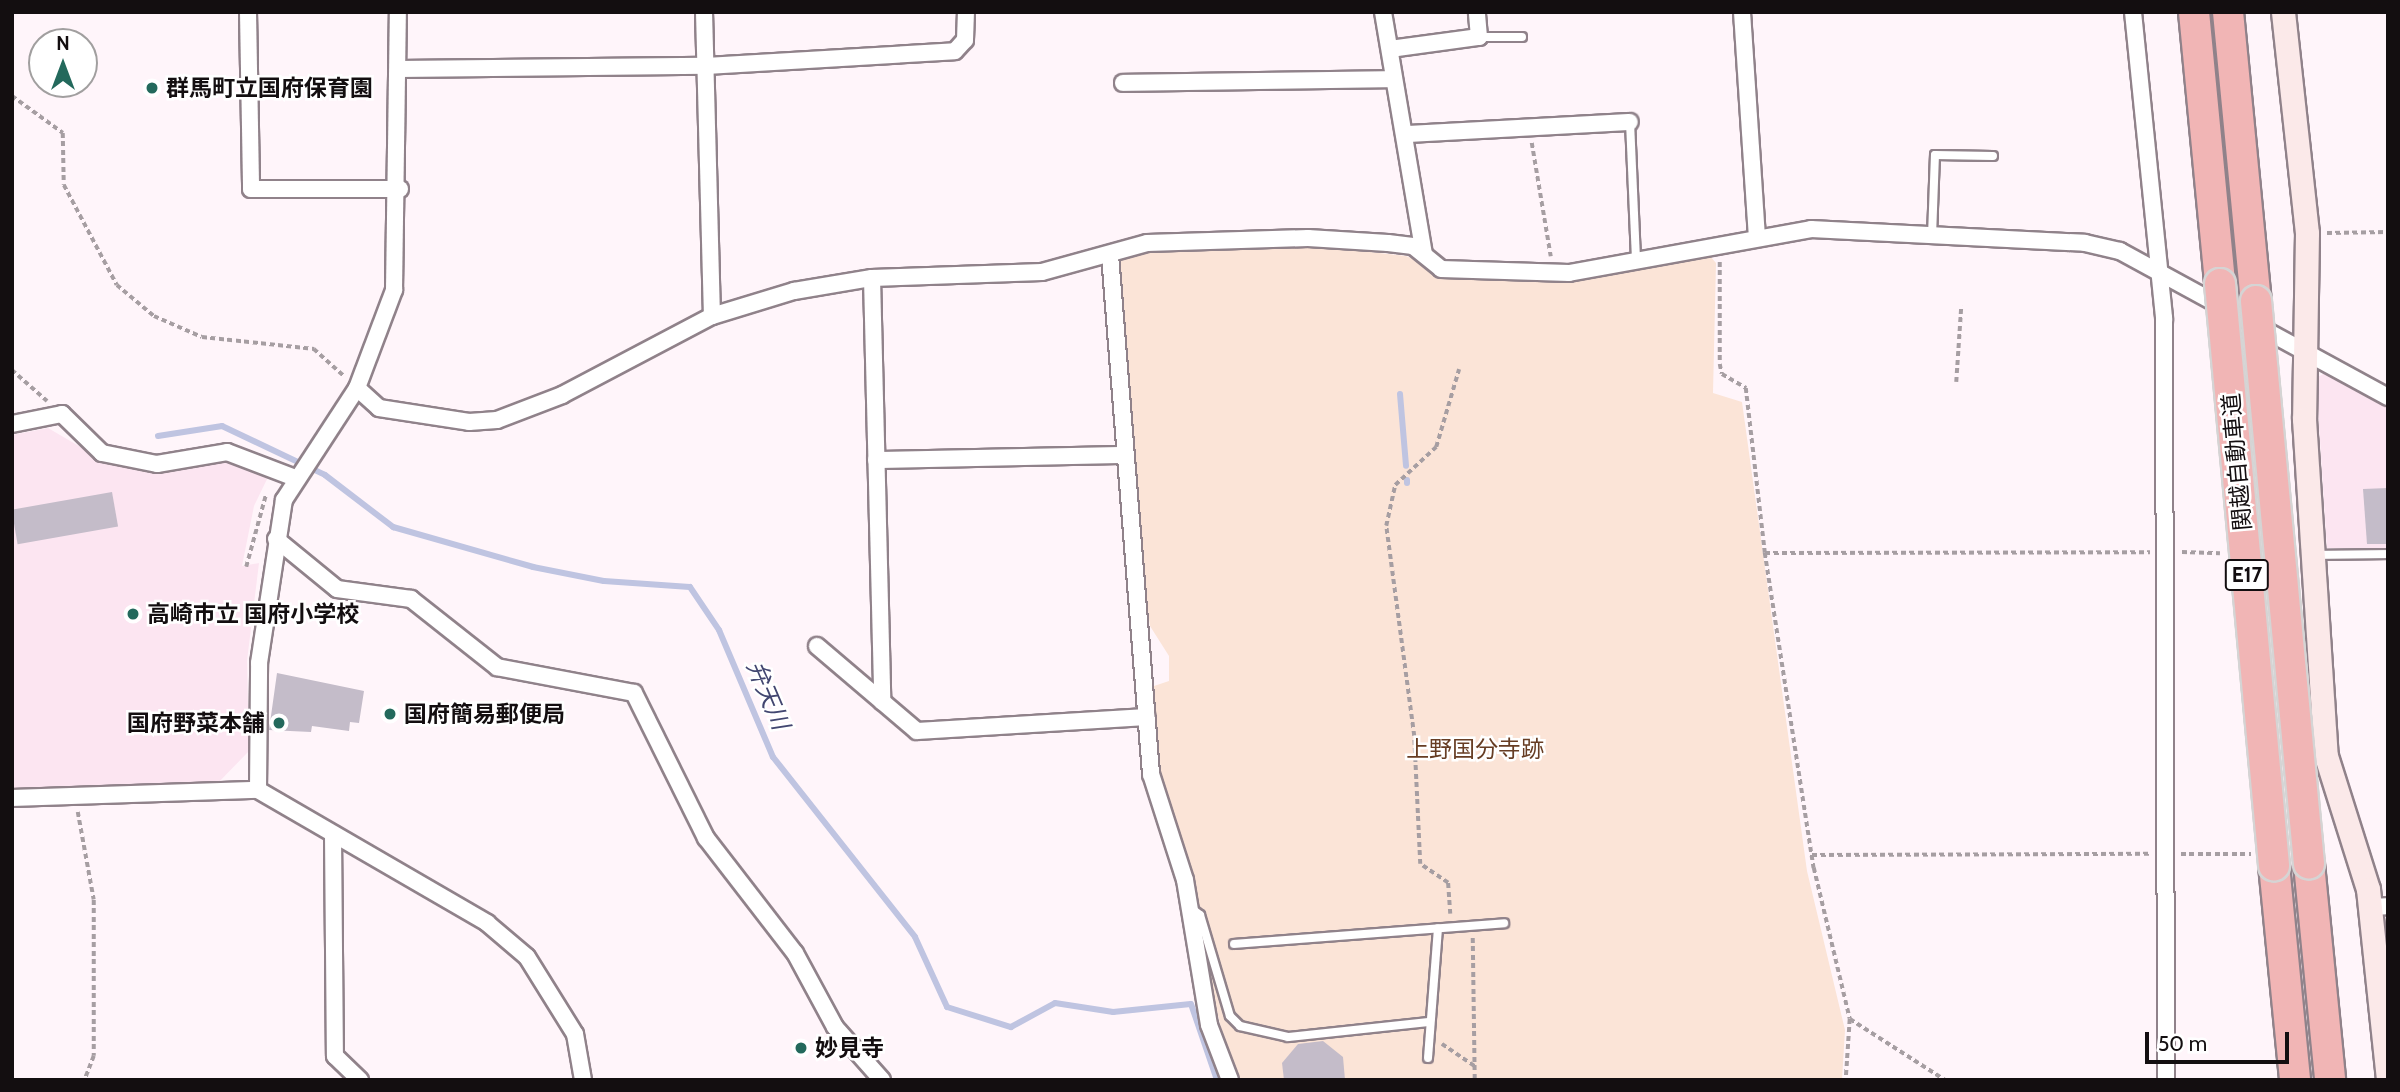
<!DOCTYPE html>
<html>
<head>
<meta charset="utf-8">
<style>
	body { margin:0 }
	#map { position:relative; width:2400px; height:1092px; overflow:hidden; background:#fff5fa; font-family:Cabin,"Noto Sans JP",sans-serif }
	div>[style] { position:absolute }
	.built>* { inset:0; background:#fce5f1 }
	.green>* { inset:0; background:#fbe4d7 }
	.stream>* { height:6px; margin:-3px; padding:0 3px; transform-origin:3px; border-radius:3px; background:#bfc4e1 }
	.building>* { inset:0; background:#c4bcc9; transform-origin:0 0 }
	.path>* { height:3.5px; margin-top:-1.75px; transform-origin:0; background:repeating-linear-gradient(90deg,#a69ea2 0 5px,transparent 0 8.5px) }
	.roads { filter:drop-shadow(2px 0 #90828a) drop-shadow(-2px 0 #90828a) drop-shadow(0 2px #90828a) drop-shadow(0 -2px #90828a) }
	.lane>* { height:8px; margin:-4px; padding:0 4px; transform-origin:4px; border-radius:4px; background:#fff }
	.street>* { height:16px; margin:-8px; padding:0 8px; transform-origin:8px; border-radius:8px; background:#fff }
	.secondary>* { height:23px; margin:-11.5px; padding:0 11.5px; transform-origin:11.5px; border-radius:11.5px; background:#fbe9e9 }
	.highway>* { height:30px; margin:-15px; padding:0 15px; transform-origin:15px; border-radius:15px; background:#f1b5b5 }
	.bridges { filter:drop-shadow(2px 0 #d5d4d4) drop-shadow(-2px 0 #d5d4d4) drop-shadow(0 2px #d5d4d4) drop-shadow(0 -2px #d5d4d4) }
	.highway-bridge>* { height:30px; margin:-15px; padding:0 15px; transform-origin:15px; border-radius:15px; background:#f1b5b5 }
	.dots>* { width:19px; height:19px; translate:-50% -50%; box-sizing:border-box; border:4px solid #fff; border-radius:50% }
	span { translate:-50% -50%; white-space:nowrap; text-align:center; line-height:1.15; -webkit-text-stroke:5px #fff; paint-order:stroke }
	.shield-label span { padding:2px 5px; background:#fff; border:2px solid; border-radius:5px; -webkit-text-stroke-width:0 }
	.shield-label { font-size:21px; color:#130e10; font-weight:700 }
	.poi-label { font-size:23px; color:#130e10; font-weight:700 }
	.left { translate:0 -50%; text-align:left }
	.right { translate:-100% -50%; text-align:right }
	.street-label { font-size:23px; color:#130e10 }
	.park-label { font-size:23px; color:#673d23 }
	.water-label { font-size:24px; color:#424670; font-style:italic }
	.frame { position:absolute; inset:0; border:14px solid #130e10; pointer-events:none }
	.north { position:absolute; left:28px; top:28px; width:70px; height:70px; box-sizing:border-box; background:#fff; border:2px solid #a19f9f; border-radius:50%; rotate:0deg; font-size:19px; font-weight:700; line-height:28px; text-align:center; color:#130e10 }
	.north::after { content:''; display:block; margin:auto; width:24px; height:32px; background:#23695c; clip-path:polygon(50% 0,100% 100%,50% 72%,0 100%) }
	.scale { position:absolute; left:2145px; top:1032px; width:144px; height:32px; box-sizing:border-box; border:4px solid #130e10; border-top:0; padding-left:9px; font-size:21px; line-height:24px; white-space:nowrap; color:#130e10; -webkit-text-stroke:5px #fff; paint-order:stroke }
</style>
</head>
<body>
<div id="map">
	<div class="built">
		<div style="clip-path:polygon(2329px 371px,2388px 407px,2388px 548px,2327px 548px,2316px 378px)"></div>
		<div style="clip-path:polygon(48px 428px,101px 459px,158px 470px,229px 460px,269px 475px,254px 506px,242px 566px,259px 563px,247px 661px,249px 751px,216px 785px,12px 789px,12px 435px)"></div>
	</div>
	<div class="green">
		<div style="clip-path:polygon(1308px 245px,1406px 256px,1451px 276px,1572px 281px,1710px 256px,1716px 263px,1713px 393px,1742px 402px,1807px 871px,1845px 1030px,1842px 1080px,1234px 1080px,1158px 774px,1151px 687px,1169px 681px,1169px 656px,1150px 626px,1127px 452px,1119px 261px,1147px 247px)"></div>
	</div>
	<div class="stream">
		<div style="left:1400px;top:394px;width:72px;rotate:85.2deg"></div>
		<div style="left:158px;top:436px;width:65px;rotate:-8.9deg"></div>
		<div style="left:222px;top:426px;width:114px;rotate:25.4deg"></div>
		<div style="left:325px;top:475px;width:86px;rotate:37.4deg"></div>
		<div style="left:393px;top:527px;width:146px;rotate:15.9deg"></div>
		<div style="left:533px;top:567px;width:72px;rotate:11.2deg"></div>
		<div style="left:604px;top:581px;width:86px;rotate:4deg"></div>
		<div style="left:690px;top:587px;width:52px;rotate:56deg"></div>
		<div style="left:719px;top:630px;width:138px;rotate:67deg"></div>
		<div style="left:773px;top:757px;width:229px;rotate:51.7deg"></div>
		<div style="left:915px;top:937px;width:77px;rotate:65.4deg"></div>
		<div style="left:947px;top:1007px;width:67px;rotate:17.4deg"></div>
		<div style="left:1011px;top:1027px;width:50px;rotate:-28.6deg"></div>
		<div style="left:1055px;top:1003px;width:59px;rotate:8.8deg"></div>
		<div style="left:1113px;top:1012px;width:78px;rotate:-5.9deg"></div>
		<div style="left:1191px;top:1004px;width:80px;rotate:71.1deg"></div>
		<div style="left:1407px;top:480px;width:3px;rotate:90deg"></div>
	</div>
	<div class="building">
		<div style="clip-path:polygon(2388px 488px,2388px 544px,2367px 544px,2363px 489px)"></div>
		<div style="left:112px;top:492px;width:35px;height:102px;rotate:80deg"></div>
		<div style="clip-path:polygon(277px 673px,364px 691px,359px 723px,350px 722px,349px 731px,312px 726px,311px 732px,269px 730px)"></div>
		<div style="clip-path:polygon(1323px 1041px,1343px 1057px,1345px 1080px,1284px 1080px,1282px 1063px,1298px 1044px)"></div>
	</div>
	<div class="path">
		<div style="left:12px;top:96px;width:63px;rotate:36deg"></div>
		<div style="left:63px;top:133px;width:52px;rotate:88.9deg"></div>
		<div style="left:64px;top:185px;width:113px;rotate:62.1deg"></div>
		<div style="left:117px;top:285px;width:48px;rotate:40deg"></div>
		<div style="left:154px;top:316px;width:52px;rotate:23.6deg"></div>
		<div style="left:202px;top:337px;width:113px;rotate:6.1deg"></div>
		<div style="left:314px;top:349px;width:42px;rotate:42.1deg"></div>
		<div style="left:1532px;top:143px;width:115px;rotate:80.5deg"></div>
		<div style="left:2327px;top:233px;width:61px;rotate:-0.9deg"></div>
		<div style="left:1720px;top:262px;width:102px;rotate:90deg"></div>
		<div style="left:1720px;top:364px;width:10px;rotate:79deg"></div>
		<div style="left:1722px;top:374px;width:28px;rotate:30deg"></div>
		<div style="left:1746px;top:388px;width:166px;rotate:83.4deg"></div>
		<div style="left:1765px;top:553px;width:385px;rotate:-0.1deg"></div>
		<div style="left:12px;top:370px;width:47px;rotate:41.5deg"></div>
		<div style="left:1956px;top:382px;width:76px;rotate:-86.2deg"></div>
		<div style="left:2182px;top:552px;width:38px;rotate:2deg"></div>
		<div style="left:1765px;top:553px;width:319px;rotate:81.2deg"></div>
		<div style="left:1814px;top:868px;width:155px;rotate:76.6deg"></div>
		<div style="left:1850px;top:1019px;width:61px;rotate:93.8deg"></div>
		<div style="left:246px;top:567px;width:76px;rotate:-74.7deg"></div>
		<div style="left:78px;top:812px;width:89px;rotate:79.7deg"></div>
		<div style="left:94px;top:900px;width:156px;rotate:90deg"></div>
		<div style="left:94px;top:1056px;width:26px;rotate:111deg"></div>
		<div style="left:2181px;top:854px;width:70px"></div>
		<div style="left:1812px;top:855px;width:337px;rotate:-0.2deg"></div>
		<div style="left:1450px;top:914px;width:31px;rotate:-94deg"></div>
		<div style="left:1448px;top:883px;width:34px;rotate:-146deg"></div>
		<div style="left:1420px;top:864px;width:128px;rotate:-92.7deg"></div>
		<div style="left:1414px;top:736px;width:212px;rotate:-97.6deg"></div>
		<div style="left:1386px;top:526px;width:42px;rotate:-77.6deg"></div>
		<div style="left:1395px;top:485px;width:56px;rotate:-42.8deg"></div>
		<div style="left:1436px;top:447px;width:81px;rotate:-73.6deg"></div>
		<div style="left:1473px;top:938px;width:142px;rotate:89.2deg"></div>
		<div style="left:1850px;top:1019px;width:113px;rotate:32.7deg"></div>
		<div style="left:1442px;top:1044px;width:40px;rotate:34deg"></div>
	</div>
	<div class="roads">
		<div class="lane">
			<div style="left:1479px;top:37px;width:43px"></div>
			<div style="left:1630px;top:122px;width:140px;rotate:87.5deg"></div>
			<div style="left:1932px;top:236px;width:81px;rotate:-87.9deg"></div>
			<div style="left:1935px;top:155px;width:58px;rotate:1deg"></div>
			<div style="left:2314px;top:555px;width:74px;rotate:-0.8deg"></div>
			<div style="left:1192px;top:909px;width:10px;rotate:37deg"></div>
			<div style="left:1200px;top:915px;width:105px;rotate:73.5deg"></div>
			<div style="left:1230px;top:1016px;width:14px;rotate:45deg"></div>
			<div style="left:1240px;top:1026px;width:49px;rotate:12.9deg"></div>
			<div style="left:1288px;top:1037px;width:142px;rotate:-6.1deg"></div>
			<div style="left:1234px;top:944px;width:271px;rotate:-4.4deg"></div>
			<div style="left:1428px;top:1058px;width:130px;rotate:-85.6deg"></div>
		</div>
		<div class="street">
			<div style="left:248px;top:12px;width:177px;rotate:89deg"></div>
			<div style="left:251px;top:189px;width:149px"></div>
			<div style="left:704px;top:12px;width:304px;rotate:88.5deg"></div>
			<div style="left:1383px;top:12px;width:245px;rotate:80.4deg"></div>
			<div style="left:1742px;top:12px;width:224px;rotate:86.2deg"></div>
			<div style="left:2133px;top:12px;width:308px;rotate:84.2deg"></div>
			<div style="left:2164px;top:318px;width:762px;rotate:89.85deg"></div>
			<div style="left:1390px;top:49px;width:90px;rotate:-7.7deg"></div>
			<div style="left:1479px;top:37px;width:25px;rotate:-95deg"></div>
			<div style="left:398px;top:69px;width:308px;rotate:-0.6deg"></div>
			<div style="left:706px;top:66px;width:249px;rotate:-3.4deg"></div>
			<div style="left:955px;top:51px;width:15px;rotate:-48deg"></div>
			<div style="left:965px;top:40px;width:28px;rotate:-88deg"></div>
			<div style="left:1123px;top:83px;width:271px;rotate:-0.8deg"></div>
			<div style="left:1407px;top:134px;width:223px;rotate:-3.1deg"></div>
			<div style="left:1110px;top:255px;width:521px;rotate:85.48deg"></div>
			<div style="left:1151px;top:774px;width:111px;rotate:72.2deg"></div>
			<div style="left:1185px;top:880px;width:147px;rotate:80.6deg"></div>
			<div style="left:1209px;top:1025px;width:59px;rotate:69.1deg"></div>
			<div style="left:872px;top:278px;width:424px;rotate:88.6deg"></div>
			<div style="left:357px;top:388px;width:30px;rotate:42deg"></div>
			<div style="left:379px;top:408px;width:91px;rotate:8.8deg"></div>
			<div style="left:469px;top:422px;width:28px;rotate:-4deg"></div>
			<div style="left:497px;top:420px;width:70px;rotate:-21deg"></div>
			<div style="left:562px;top:395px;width:170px;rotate:-27.8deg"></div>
			<div style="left:712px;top:316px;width:86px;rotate:-17deg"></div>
			<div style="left:794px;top:291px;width:79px;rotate:-9.5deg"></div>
			<div style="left:872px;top:278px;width:170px;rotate:-2deg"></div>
			<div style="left:1042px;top:272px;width:109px;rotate:-15.4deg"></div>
			<div style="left:1147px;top:243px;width:161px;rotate:-1.8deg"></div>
			<div style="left:1308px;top:238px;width:80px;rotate:3.6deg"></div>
			<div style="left:1388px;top:243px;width:25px;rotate:7deg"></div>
			<div style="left:1413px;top:246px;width:36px;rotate:39deg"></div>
			<div style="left:1441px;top:269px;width:128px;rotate:1.8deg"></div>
			<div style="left:1569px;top:273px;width:246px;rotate:-10.3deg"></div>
			<div style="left:1811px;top:229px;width:274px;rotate:2.9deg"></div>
			<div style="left:2085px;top:243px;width:36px;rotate:13deg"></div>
			<div style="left:2120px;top:251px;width:305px;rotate:28.6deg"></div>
			<div style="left:12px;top:424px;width:51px;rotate:-11.3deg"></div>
			<div style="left:62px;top:414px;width:56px;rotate:44.3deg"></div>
			<div style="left:102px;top:453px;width:56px;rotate:11.3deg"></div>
			<div style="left:157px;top:464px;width:71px;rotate:-9.7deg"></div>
			<div style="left:227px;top:452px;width:73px;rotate:20.9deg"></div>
			<div style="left:876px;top:460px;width:248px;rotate:-1.2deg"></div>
			<div style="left:276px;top:539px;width:79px;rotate:39.3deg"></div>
			<div style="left:337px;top:589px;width:75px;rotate:7.7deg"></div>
			<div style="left:411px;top:599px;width:110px;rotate:38.3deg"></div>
			<div style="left:497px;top:667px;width:139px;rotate:10.7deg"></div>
			<div style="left:634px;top:693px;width:162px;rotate:63.6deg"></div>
			<div style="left:706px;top:838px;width:145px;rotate:52.3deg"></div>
			<div style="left:795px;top:953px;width:84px;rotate:61.6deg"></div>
			<div style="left:835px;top:1027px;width:71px;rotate:48.4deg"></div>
			<div style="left:817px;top:646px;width:131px;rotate:40.4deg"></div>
			<div style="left:917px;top:731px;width:230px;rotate:-3.5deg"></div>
			<div style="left:258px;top:790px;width:127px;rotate:-89.5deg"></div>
			<div style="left:259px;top:663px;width:165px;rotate:-81.3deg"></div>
			<div style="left:284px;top:500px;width:134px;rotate:-56.9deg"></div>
			<div style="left:357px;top:388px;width:105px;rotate:-69.3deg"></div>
			<div style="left:394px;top:290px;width:278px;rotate:-89.2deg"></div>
			<div style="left:12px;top:798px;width:246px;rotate:-1.9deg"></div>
			<div style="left:258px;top:790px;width:265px;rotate:30.1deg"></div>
			<div style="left:487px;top:923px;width:52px;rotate:40.4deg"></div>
			<div style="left:527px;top:957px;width:91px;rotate:58.1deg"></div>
			<div style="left:575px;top:1034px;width:47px;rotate:80.1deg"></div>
			<div style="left:333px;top:835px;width:221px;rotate:89.5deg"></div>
			<div style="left:335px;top:1056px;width:35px;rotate:44deg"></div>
			<div style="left:2370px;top:907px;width:18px;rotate:-3deg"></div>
		</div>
		<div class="secondary">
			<div style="left:2283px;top:12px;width:222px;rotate:83.8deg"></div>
			<div style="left:2307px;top:233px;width:186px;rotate:90.9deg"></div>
			<div style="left:2304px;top:419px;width:338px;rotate:86.3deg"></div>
			<div style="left:2326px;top:756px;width:139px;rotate:72.5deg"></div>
			<div style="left:2368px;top:889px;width:190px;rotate:84deg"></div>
		</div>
		<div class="highway">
			<div style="left:2194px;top:12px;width:273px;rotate:84.5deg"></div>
			<div style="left:2228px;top:12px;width:290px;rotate:84.5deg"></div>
			<div style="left:2309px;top:864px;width:217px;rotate:84.4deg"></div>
			<div style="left:2274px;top:865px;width:216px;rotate:84.4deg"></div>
		</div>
	</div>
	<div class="bridges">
		<div class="highway-bridge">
			<div style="left:2220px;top:284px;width:584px;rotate:84.69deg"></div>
			<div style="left:2256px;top:301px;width:565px;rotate:84.62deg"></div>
		</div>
	</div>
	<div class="dots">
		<div style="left:152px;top:88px;background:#23695c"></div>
		<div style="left:133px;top:614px;background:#23695c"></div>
		<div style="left:390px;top:714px;background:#23695c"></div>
		<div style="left:279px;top:723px;background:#23695c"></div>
		<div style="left:801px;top:1048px;background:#23695c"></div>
	</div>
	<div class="shield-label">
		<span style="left:2247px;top:575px">E17</span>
	</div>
	<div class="poi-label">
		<span class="left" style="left:166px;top:88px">群馬町立国府保育園</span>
		<span class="left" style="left:147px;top:614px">高崎市立 国府小学校</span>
		<span class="left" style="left:404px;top:714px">国府簡易郵便局</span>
		<span class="right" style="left:265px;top:723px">国府野菜本舗</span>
		<span class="left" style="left:815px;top:1048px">妙見寺</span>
	</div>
	<div class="street-label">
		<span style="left:2237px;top:462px;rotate:-95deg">関越自動車道</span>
	</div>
	<div class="park-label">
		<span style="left:1475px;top:749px">上野国分寺跡</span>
	</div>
	<div class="water-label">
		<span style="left:768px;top:695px;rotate:67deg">弁天川</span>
	</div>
	<div class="frame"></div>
	<div class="north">N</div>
	<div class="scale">50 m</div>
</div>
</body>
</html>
